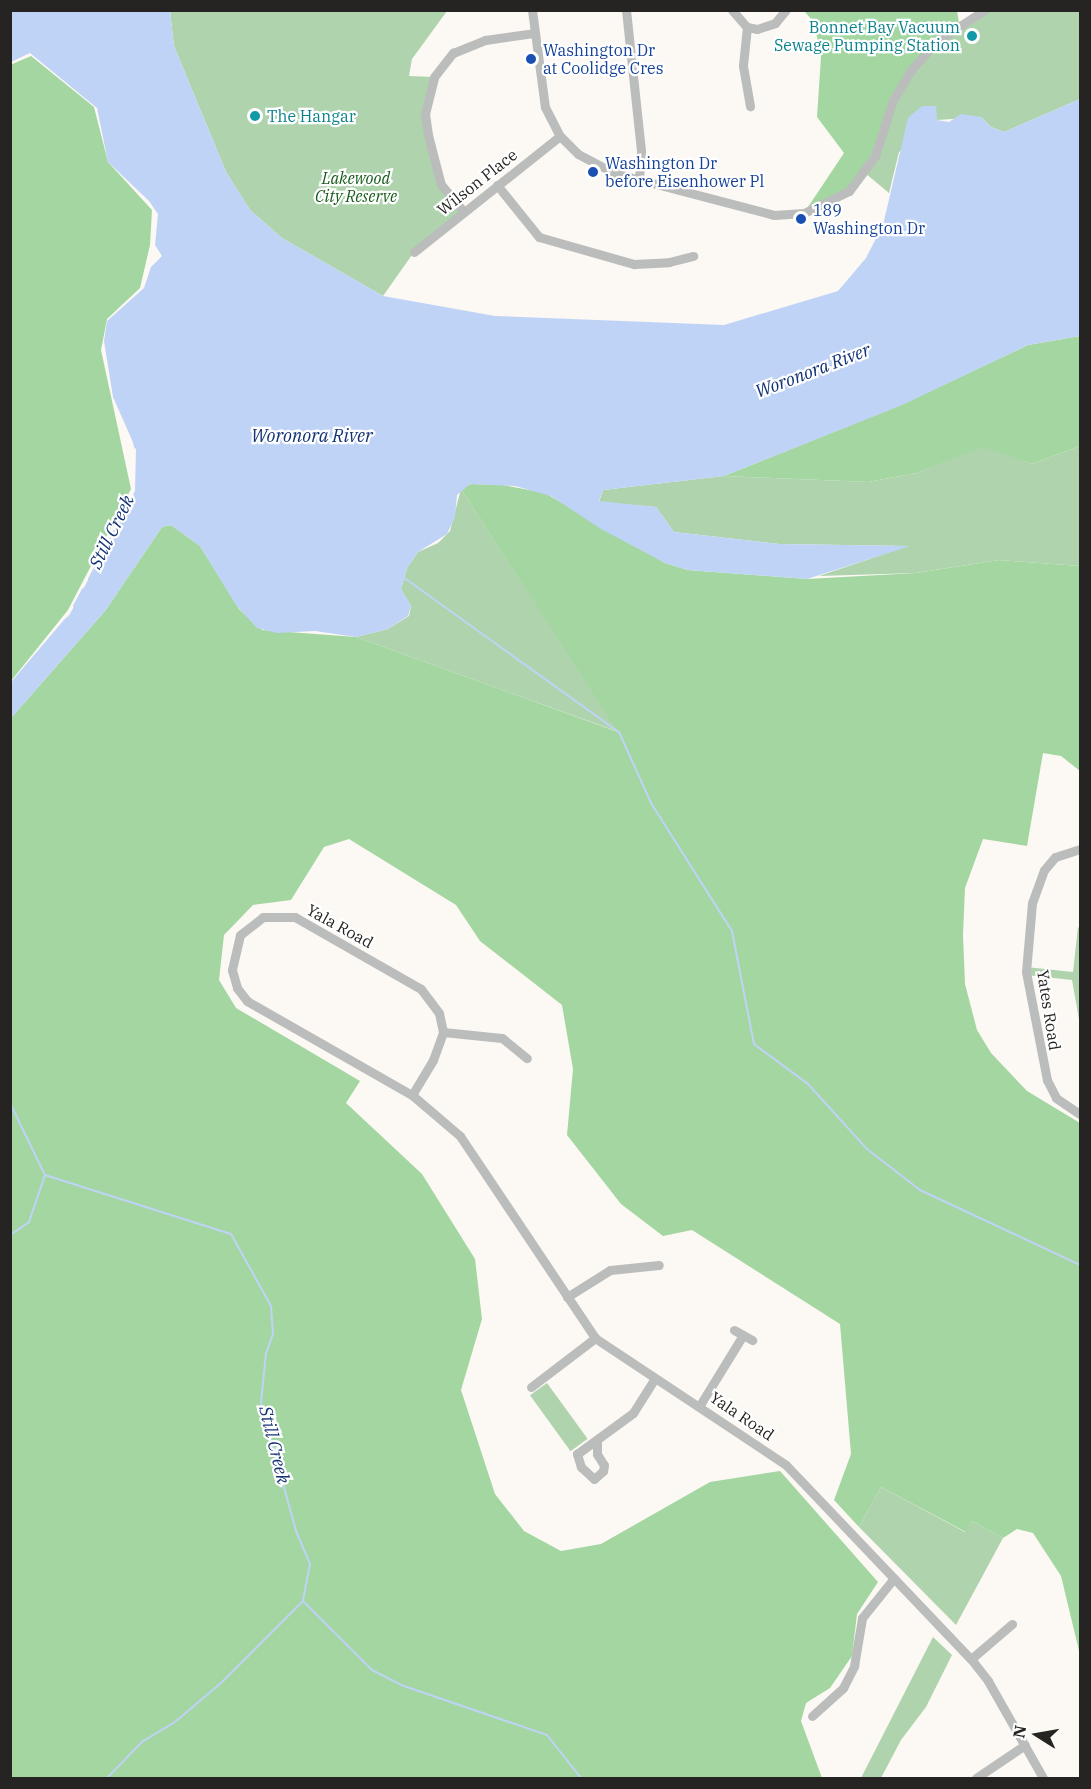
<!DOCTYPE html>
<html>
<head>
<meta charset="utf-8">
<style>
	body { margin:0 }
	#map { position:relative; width:1091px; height:1789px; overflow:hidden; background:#fcf8f3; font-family:"IBM Plex Serif",serif }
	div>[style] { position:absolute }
	.green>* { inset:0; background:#afd4ad; transform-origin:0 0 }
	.forest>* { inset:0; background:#a4d6a2 }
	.water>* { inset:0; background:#bfd3f6 }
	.stream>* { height:2px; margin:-1px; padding:0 1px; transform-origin:1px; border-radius:1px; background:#bfd3f6 }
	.minor>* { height:9px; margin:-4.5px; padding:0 4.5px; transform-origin:4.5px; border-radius:4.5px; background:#bbbdbc }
	.dots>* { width:16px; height:16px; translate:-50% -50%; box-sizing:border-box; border:3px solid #fff; border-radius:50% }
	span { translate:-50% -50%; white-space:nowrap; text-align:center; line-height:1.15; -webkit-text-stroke:4.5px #fff; paint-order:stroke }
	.culture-label { font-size:16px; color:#0d838f }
	.right { translate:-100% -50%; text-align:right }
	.left { translate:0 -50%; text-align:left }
	.transit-label { font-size:16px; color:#164399 }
	.park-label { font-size:16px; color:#165b1a; font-style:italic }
	.street-label { font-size:16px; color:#252422 }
	.water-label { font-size:18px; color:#123274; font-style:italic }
	.frame { position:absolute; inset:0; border:12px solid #252422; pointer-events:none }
	.north { position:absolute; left:1007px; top:1705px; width:60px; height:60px; -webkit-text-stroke:4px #fff; paint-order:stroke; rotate:281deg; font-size:16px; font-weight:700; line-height:24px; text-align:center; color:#252422 }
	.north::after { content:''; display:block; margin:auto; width:21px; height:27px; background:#252422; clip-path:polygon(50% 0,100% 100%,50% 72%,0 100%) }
</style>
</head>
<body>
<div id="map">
	<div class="green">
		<div style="clip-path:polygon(170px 11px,447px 11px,412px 59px,409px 76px,434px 77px,425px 114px,441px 185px,464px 212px,414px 252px,383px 296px,282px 238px,250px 210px,226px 172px,174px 46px)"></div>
		<div style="clip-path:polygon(985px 11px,1080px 11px,1080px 99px,1004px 132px,991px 127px,981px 117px,937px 120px,899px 152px,889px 193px,865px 173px,887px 117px,924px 54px)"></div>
		<div style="clip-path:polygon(983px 446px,1032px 464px,1080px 446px,1080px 566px,999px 560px,916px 573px,819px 576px,908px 546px,779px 544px,674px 532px,656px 507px,599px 502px,603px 490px,724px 476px,868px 482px,917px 473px)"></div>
		<div style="clip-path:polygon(461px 489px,619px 732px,356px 637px,388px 629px,409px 616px,411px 606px,401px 589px,407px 568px,418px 552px,438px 543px,450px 531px)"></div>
		<div style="clip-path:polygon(1078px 927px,1080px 929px,1080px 1025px,1072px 980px,1026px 975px,1026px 967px,1073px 972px)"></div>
		<div style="left:547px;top:1383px;width:69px;height:21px;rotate:54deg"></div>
		<div style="clip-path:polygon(881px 1487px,965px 1532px,972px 1521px,1003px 1538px,956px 1625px,859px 1527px)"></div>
		<div style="clip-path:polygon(933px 1637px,952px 1655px,926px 1707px,901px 1740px,881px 1778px,861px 1778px)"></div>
	</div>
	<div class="forest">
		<div style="clip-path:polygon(804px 11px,957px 11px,959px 23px,911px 70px,882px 137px,849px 191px,804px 213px,844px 153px,817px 117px,821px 57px,814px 22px)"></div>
		<div style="clip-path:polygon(31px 56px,94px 107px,108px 162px,152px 210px,150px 245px,140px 288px,107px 319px,101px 350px,131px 489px,68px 610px,11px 681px,10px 65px)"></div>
		<div style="clip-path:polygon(1080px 336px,1080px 446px,1032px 464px,983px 447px,917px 473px,868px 482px,724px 476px,901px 405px,1028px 345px)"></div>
		<div style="clip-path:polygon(471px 484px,503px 485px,545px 493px,665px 563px,688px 570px,807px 579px,916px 573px,999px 560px,1080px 566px,1080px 771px,1061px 756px,1043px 753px,1027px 846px,983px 839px,965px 888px,963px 935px,965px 984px,977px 1030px,991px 1053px,1027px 1091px,1080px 1123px,1080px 1655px,1061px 1576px,1033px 1533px,1017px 1529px,1003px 1538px,972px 1521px,966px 1532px,881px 1487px,859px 1527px,834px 1500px,851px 1454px,840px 1324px,692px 1230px,663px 1236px,621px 1204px,567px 1135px,573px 1069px,562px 1005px,480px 941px,456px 905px,349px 839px,324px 847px,291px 900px,253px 905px,224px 935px,219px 980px,236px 1008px,360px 1081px,346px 1103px,422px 1174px,475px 1259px,482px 1319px,461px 1390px,495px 1494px,524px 1531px,561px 1551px,601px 1544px,710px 1482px,780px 1471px,878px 1582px,857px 1614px,852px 1656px,830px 1688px,806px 1703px,801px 1721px,822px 1778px,11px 1778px,11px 718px,105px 611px,162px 527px,171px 525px,200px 546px,239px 609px,262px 630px,356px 637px,618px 732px,461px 489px)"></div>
	</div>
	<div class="water">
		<div style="clip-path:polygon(11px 10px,170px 11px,174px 46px,226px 172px,250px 210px,282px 238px,383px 296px,495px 316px,724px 325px,838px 291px,866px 258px,883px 225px,908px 118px,922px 106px,936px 106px,937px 120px,949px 122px,961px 114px,981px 117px,991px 127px,1004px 132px,1080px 99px,1080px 336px,1028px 345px,902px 405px,724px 476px,603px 490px,599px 501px,656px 507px,674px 532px,779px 544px,910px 546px,807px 579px,688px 570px,665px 563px,601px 529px,551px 496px,515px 486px,470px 484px,457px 495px,455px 517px,447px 534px,418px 552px,407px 568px,401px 589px,411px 606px,408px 616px,388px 629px,356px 637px,315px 631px,277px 633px,257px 628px,236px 605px,200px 546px,171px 525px,162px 527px,105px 611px,11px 718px,11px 685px,70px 614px,135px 491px,136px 449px,113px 397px,104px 341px,107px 321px,144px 288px,151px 267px,162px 256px,155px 245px,158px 214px,149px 201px,108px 162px,97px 108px,30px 53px,11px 62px)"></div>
	</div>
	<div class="stream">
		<div style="left:130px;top:425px;width:23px;rotate:77deg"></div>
		<div style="left:120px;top:521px;width:21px;rotate:-62deg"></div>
		<div style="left:403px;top:577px;width:266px;rotate:35.7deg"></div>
		<div style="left:619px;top:732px;width:78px;rotate:65.7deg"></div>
		<div style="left:651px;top:803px;width:151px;rotate:57.7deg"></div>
		<div style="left:732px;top:931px;width:115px;rotate:79deg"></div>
		<div style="left:754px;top:1044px;width:67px;rotate:36.5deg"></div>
		<div style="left:808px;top:1084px;width:88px;rotate:47.8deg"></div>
		<div style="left:867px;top:1149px;width:67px;rotate:37.7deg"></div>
		<div style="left:920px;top:1190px;width:177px;rotate:25.1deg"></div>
		<div style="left:89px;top:579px;width:60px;rotate:-62.2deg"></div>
		<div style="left:74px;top:606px;width:19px;rotate:-62deg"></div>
		<div style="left:10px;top:685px;width:88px;rotate:-49.6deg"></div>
		<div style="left:10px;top:1103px;width:80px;rotate:64.1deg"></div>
		<div style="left:45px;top:1175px;width:195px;rotate:17.6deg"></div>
		<div style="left:231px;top:1234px;width:82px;rotate:60.9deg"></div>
		<div style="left:271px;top:1306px;width:28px;rotate:86deg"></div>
		<div style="left:273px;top:1334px;width:20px;rotate:110deg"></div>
		<div style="left:266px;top:1353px;width:50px;rotate:95.7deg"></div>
		<div style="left:261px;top:1403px;width:133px;rotate:74.7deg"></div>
		<div style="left:296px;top:1531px;width:36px;rotate:67deg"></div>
		<div style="left:310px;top:1564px;width:38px;rotate:101deg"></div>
		<div style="left:303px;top:1601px;width:116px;rotate:135deg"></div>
		<div style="left:221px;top:1683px;width:60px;rotate:139.7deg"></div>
		<div style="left:175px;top:1722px;width:39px;rotate:149deg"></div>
		<div style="left:142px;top:1742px;width:50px;rotate:134.2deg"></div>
		<div style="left:10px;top:1235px;width:23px;rotate:-34deg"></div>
		<div style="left:29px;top:1222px;width:50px;rotate:-71.2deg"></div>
		<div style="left:304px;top:1602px;width:96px;rotate:45deg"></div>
		<div style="left:372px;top:1670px;width:33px;rotate:27deg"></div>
		<div style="left:401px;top:1685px;width:154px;rotate:18.9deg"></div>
		<div style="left:547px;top:1735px;width:55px;rotate:51.7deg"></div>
	</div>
	<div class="minor">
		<div style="left:532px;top:10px;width:98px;rotate:82.4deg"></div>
		<div style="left:545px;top:107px;width:33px;rotate:63deg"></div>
		<div style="left:560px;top:136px;width:25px;rotate:45deg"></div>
		<div style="left:578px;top:154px;width:41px;rotate:27.8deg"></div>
		<div style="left:614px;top:173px;width:165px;rotate:14.7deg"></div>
		<div style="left:774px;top:215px;width:30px;rotate:-4deg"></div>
		<div style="left:804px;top:213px;width:50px;rotate:-26.1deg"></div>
		<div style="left:849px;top:191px;width:44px;rotate:-53.4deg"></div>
		<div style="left:875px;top:156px;width:59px;rotate:-72.2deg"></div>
		<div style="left:893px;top:100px;width:35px;rotate:-59deg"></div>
		<div style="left:911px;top:70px;width:40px;rotate:-48deg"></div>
		<div style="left:938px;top:40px;width:56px;rotate:-32.6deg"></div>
		<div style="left:626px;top:10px;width:142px;rotate:83.9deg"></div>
		<div style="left:641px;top:151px;width:29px;rotate:94deg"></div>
		<div style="left:732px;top:10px;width:23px;rotate:49deg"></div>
		<div style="left:747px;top:27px;width:10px;rotate:11deg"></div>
		<div style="left:757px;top:29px;width:19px;rotate:-18deg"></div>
		<div style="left:775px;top:23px;width:17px;rotate:-50deg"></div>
		<div style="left:747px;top:27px;width:39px;rotate:96deg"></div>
		<div style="left:743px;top:66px;width:41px;rotate:80.1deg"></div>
		<div style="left:497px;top:185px;width:67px;rotate:51.1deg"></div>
		<div style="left:539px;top:237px;width:99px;rotate:15.9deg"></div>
		<div style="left:634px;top:264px;width:35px;rotate:-3deg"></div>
		<div style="left:669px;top:262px;width:25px;rotate:-14deg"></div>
		<div style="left:464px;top:212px;width:35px;rotate:-130deg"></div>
		<div style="left:441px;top:185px;width:52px;rotate:-104.6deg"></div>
		<div style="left:428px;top:135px;width:21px;rotate:-98deg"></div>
		<div style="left:425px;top:114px;width:38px;rotate:-76deg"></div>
		<div style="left:434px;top:77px;width:31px;rotate:-52deg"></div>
		<div style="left:453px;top:53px;width:35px;rotate:-22deg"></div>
		<div style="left:485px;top:40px;width:49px;rotate:-8.1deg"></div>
		<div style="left:414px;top:252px;width:186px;rotate:-38.5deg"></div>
		<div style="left:1080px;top:849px;width:26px;rotate:162deg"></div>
		<div style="left:1055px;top:857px;width:17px;rotate:130deg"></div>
		<div style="left:1044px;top:870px;width:35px;rotate:110deg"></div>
		<div style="left:1032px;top:903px;width:69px;rotate:95deg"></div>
		<div style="left:1026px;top:972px;width:110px;rotate:79deg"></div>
		<div style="left:1047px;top:1080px;width:20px;rotate:63deg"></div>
		<div style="left:1056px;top:1098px;width:29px;rotate:34deg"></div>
		<div style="left:443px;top:1032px;width:59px;rotate:5.8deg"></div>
		<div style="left:502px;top:1038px;width:32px;rotate:39deg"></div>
		<div style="left:412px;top:1095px;width:41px;rotate:-59deg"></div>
		<div style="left:433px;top:1060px;width:30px;rotate:-70deg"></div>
		<div style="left:443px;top:1032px;width:19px;rotate:-102deg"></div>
		<div style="left:439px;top:1013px;width:30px;rotate:-127deg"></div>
		<div style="left:421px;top:989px;width:145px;rotate:-150.3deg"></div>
		<div style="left:295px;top:917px;width:32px;rotate:180deg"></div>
		<div style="left:263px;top:917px;width:29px;rotate:142deg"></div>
		<div style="left:240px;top:935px;width:36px;rotate:103deg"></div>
		<div style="left:232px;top:970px;width:19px;rotate:74deg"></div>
		<div style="left:237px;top:988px;width:16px;rotate:52deg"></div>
		<div style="left:247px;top:1001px;width:190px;rotate:29.7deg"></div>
		<div style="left:412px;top:1095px;width:63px;rotate:40.5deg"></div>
		<div style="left:460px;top:1136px;width:243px;rotate:56.2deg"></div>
		<div style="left:595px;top:1338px;width:229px;rotate:33.6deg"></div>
		<div style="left:786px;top:1465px;width:268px;rotate:46.4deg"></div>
		<div style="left:971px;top:1659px;width:28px;rotate:52deg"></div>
		<div style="left:988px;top:1681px;width:112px;rotate:60.4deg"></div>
		<div style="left:567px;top:1297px;width:51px;rotate:-32.1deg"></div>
		<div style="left:610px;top:1270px;width:49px;rotate:-5.8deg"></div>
		<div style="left:734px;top:1330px;width:21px;rotate:29deg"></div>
		<div style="left:531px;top:1387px;width:81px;rotate:-37.4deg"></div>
		<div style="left:700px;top:1405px;width:82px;rotate:-58.4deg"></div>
		<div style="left:597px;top:1440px;width:14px;rotate:90deg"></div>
		<div style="left:597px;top:1454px;width:13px;rotate:58deg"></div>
		<div style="left:604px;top:1465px;width:6px;rotate:99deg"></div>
		<div style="left:603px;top:1471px;width:12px;rotate:138deg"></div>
		<div style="left:594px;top:1479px;width:18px;rotate:-137deg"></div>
		<div style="left:581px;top:1467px;width:14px;rotate:-107deg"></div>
		<div style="left:577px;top:1454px;width:69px;rotate:-36.2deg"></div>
		<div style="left:633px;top:1413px;width:41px;rotate:-57.8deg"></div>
		<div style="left:971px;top:1659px;width:54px;rotate:-40.5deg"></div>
		<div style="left:812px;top:1716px;width:42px;rotate:-42.1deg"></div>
		<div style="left:843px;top:1688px;width:25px;rotate:-63deg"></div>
		<div style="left:854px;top:1666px;width:49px;rotate:-80.5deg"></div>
		<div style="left:862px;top:1618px;width:51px;rotate:-51.3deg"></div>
		<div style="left:976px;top:1778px;width:59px;rotate:-34deg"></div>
	</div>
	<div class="dots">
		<div style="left:972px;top:36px;background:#0f9aa8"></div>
		<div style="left:531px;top:59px;background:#1a4fb4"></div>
		<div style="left:255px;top:116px;background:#0f9aa8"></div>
		<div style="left:593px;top:172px;background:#1a4fb4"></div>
		<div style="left:801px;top:219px;background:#1a4fb4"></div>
	</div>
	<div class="culture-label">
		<span class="right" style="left:960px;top:36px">Bonnet Bay Vacuum<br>Sewage Pumping Station</span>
		<span class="left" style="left:267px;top:116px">The Hangar</span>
	</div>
	<div class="transit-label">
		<span class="left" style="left:543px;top:59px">Washington Dr<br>at Coolidge Cres</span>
		<span class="left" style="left:605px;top:172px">Washington Dr<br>before Eisenhower Pl</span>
		<span class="left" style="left:813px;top:219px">189<br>Washington Dr</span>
	</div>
	<div class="park-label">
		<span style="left:356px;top:187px">Lakewood<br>City Reserve</span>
	</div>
	<div class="street-label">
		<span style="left:477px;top:182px;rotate:-38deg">Wilson Place</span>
		<span style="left:340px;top:926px;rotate:29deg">Yala Road</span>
		<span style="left:1049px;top:1010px;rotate:81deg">Yates Road</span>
		<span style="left:742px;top:1416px;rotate:34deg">Yala Road</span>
	</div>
	<div class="water-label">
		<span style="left:813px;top:371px;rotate:-21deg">Woronora River</span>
		<span style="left:312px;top:436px">Woronora River</span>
		<span style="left:112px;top:532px;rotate:-64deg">Still Creek</span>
		<span style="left:274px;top:1445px;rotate:76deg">Still Creek</span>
	</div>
	<div class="frame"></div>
	<div class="north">N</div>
</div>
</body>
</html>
